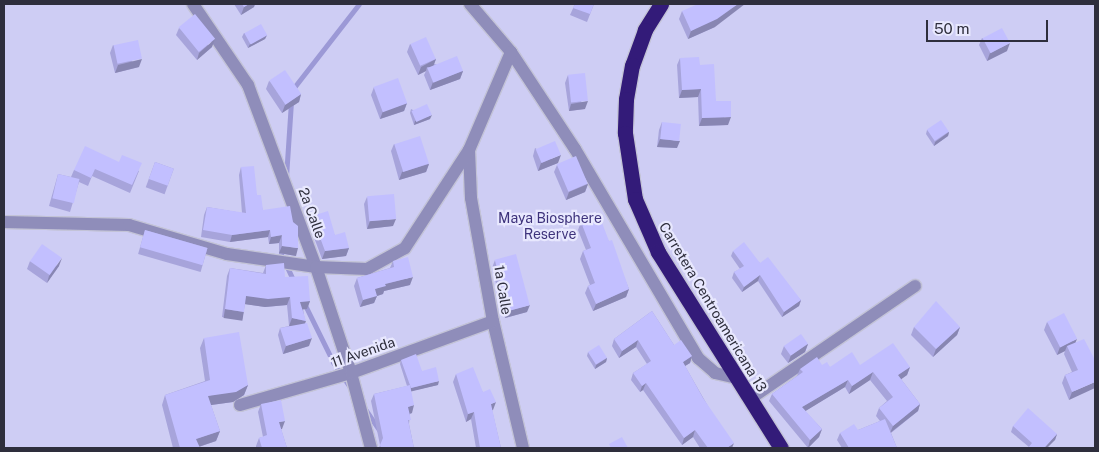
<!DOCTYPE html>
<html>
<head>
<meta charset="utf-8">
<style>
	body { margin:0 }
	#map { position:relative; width:1099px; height:452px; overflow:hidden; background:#e8e8fe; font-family:"Public Sans",sans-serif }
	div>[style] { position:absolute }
	.green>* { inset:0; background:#cecdf4; transform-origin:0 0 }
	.stream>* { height:5px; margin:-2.5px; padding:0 2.5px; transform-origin:2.5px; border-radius:2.5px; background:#9c99d6 }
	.roads { filter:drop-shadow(1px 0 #c3c3d7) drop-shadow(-1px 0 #c3c3d7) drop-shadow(0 1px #c3c3d7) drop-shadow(0 -1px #c3c3d7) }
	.minor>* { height:12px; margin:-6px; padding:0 6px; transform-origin:6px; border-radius:6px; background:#8f8dba }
	.highway>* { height:15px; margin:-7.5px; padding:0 7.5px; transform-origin:7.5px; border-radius:7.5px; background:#331b79 }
	.wall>* { inset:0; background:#a7a4db; transform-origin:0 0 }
	.shaded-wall>* { inset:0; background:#8886b2; transform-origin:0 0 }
	.building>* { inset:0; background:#c2bfff; transform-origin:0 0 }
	span { translate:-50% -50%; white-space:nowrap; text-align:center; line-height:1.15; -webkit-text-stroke:4.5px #e8e8fe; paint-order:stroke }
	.street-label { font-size:14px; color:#2e2e3c }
	.park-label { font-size:14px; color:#3e337c }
	.frame { position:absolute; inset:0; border:5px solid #2e2e3c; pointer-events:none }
	.scale { position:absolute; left:926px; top:20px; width:122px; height:22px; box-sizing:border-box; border:2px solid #2e2e3c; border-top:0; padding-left:6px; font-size:15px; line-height:18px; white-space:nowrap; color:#2e2e3c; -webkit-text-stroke:4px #e8e8fe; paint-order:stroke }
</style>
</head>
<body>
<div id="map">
	<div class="green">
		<div style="left:4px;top:4px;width:1091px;height:444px"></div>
	</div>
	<div class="stream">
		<div style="left:292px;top:90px;width:109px;rotate:-52.1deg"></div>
		<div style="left:286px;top:177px;width:76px;rotate:-86.2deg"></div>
		<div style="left:281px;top:248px;width:6px;rotate:90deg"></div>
		<div style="left:281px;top:254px;width:31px;rotate:65deg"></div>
		<div style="left:304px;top:303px;width:66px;rotate:63.8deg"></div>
		<div style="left:333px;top:362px;width:30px;rotate:56deg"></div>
		<div style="left:365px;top:409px;width:27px;rotate:56deg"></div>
	</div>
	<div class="roads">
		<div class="minor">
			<div style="left:193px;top:4px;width:98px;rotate:55.8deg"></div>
			<div style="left:248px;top:85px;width:194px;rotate:69.5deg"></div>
			<div style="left:316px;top:267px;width:112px;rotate:71.7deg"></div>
			<div style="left:351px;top:373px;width:78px;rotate:75.1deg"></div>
			<div style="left:470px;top:4px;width:63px;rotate:49.5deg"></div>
			<div style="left:511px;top:52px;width:116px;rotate:56.6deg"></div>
			<div style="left:575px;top:149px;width:243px;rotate:59.5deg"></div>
			<div style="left:698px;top:358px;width:23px;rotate:41deg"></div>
			<div style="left:715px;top:373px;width:22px;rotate:13deg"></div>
			<div style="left:511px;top:52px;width:107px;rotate:113.2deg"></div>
			<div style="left:469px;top:150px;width:48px;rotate:87.6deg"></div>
			<div style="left:471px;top:198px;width:125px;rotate:79.9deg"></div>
			<div style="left:493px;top:321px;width:130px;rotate:76.7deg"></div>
			<div style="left:4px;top:222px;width:125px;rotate:1.4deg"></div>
			<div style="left:129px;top:225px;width:102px;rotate:16.5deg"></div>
			<div style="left:227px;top:254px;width:90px;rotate:8.3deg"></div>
			<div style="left:316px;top:267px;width:51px;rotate:2.2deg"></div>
			<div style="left:367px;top:269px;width:43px;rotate:-28.9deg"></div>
			<div style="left:405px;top:248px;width:117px;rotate:-56.9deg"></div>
			<div style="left:750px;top:399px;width:200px;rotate:-34.4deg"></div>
			<div style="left:240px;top:405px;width:116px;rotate:-16.1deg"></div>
			<div style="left:351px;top:373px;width:151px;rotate:-20.1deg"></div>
		</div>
		<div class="highway">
			<div style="left:661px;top:4px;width:31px;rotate:122deg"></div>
			<div style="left:645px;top:30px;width:37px;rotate:110deg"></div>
			<div style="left:632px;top:65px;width:35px;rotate:100deg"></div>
			<div style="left:626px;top:99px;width:34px;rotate:92deg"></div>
			<div style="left:625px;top:133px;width:67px;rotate:81.4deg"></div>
			<div style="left:635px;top:199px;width:58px;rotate:66.5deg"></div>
			<div style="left:658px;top:252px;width:231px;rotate:57.9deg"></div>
		</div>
	</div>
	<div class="wall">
		<div style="clip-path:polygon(234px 4px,255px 4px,254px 7px,241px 15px)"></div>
		<div style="clip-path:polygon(575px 4px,594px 4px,587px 22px,570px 15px)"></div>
		<div style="clip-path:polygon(682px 11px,715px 27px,688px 39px,679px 19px)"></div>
		<div style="clip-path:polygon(179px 28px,212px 47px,197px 60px,176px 35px)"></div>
		<div style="clip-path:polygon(244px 33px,267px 35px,265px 39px,248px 48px,242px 37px)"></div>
		<div style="clip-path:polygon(982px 38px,1007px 51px,987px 61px,979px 45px)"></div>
		<div style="clip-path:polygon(410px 44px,436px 59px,434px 64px,463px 71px,460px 79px,430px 90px,424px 75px,426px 71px,418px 75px,407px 52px)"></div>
		<div style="clip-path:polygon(113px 45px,139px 67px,115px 73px,110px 53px)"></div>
		<div style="clip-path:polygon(680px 58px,700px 65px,716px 101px,728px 125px,699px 126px,698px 97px,679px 98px,677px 65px)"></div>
		<div style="clip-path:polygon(568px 75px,585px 109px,569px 111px,565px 83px)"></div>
		<div style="clip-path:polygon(269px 81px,301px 94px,299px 102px,282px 113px,266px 89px)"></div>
		<div style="clip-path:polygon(374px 87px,407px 103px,404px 111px,380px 119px,371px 95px)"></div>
		<div style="clip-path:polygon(411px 109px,430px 119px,414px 125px,410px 113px)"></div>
		<div style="clip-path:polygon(662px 122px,677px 148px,657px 147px,659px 130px)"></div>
		<div style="clip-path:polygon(927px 130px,949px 132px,948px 136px,934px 146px,926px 134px)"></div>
		<div style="clip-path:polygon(394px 144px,429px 164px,426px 172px,399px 180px,391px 151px)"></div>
		<div style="clip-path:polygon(535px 148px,558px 163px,538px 171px,533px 156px)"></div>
		<div style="clip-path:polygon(119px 162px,139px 171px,130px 193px,92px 176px,88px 186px,79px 182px,70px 212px,49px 206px,58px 174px,71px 177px,74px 170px)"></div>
		<div style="left:155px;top:162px;width:20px;height:27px;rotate:20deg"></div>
		<div style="clip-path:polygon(557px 165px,588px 184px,585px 192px,566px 200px,554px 172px)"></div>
		<div style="clip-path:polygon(241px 167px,257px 195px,263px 210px,296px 256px,279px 253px,279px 243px,269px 244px,268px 237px,230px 242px,201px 237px,204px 215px,207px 207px,242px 213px,239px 175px)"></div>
		<div style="clip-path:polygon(367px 197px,393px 226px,367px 229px,364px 204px)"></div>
		<div style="clip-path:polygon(312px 216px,335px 235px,349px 248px,346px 256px,322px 259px,309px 224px)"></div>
		<div style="clip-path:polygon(581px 222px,609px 241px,629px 289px,626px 297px,593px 311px,585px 293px,588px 286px,590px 285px,580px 259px,583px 251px,586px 250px,578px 230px)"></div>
		<div style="left:145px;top:230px;width:65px;height:25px;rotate:16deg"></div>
		<div style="clip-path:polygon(733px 251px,760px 263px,801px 300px,799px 306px,782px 317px,758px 281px,742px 292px,732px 278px,734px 272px,740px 269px,731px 256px)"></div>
		<div style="clip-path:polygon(495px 260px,527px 312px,505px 318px,492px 268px)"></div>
		<div style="clip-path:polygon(30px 261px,59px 266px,47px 283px,27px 269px)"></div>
		<div style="clip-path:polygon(393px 261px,410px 285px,384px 291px,383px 294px,377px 296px,374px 303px,360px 307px,354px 286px,357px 278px,390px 268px)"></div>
		<div style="clip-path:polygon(266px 265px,285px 277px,310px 301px,307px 309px,303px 309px,309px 346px,283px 354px,278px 335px,280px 328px,289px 326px,287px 305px,265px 307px,245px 304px,242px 320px,222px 317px,227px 276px,230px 268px,263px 273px)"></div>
		<div style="clip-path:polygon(652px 311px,674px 345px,692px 356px,690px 363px,685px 366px,732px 448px,700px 448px,693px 437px,682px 445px,643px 390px,640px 392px,631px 380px,633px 373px,647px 364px,636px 347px,619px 358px,612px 346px,614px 339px)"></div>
		<div style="clip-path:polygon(1047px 322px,1075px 342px,1095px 360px,1069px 400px,1062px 383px,1065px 375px,1072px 372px,1064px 354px,1065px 351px,1057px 355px,1044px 330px)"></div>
		<div style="clip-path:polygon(914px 327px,960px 327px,957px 335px,933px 357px,911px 335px)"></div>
		<div style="clip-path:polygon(204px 338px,248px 385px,244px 395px,233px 402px,211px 405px,220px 431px,216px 441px,199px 447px,200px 448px,173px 448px,162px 405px,165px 395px,205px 381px,200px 348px)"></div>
		<div style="clip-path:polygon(808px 344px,805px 352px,788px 363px,781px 354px,784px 346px)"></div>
		<div style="clip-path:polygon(588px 352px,607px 358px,606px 362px,595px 369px,587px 356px)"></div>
		<div style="clip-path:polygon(401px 360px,422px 371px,438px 385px,411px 391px,412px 413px,410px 414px,409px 424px,414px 448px,379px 448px,380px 445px,371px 401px,374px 394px,407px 386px,400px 364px)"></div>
		<div style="clip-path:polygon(822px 365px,830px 367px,860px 365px,910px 367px,907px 375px,901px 379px,920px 404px,918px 411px,891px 433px,897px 448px,842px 448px,837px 440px,840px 433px,858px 430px,880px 421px,876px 416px,879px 408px,887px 401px,870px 380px,849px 394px,845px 387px,805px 411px,822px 429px,819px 437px,808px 448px,769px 401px,772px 394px,797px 376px,800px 369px)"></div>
		<div style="clip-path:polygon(456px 374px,483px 392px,493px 410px,492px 410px,501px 448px,476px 448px,471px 419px,466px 422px,453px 382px)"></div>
		<div style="clip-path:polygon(261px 404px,282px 429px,281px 429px,287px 448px,256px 448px,256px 446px,259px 438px,263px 437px,258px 412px)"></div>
		<div style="clip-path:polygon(1013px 426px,1057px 434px,1055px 440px,1029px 447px,1011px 432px)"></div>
	</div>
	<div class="shaded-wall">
		<div style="clip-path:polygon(249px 4px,255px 4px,254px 7px,241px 15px,244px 7px)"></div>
		<div style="clip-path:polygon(738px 4px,745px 4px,715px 27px,688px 39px,691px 31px)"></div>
		<div style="clip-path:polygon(267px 35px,265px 39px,248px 48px,250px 44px)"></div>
		<div style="clip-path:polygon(215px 39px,212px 47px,197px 60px,199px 53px)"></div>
		<div style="clip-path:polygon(1010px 43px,1007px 51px,987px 61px,990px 53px)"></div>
		<div style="clip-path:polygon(142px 59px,139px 67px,115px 73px,118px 65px)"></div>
		<div style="clip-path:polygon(436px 59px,433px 67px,427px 67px,426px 71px,418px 75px,421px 67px)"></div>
		<div style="clip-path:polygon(463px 71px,460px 79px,430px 90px,433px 82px)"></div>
		<div style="clip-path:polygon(701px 89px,698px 97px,679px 98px,682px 90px)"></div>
		<div style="clip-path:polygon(301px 94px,299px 102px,282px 113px,285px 105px)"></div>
		<div style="clip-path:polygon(588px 101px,585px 109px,569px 111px,571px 104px)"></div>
		<div style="clip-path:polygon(407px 103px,404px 111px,380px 119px,383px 111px)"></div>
		<div style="clip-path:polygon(432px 115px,430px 119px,414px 125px,415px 121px)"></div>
		<div style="clip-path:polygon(731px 117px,728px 125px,699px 126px,702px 118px)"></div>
		<div style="clip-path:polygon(949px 132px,948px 136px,934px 146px,935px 142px)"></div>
		<div style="clip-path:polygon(660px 139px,680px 141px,677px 148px,657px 147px)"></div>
		<div style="clip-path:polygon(561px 155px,558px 163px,538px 171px,541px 163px)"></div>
		<div style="clip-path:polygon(429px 164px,426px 172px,399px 180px,402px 172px)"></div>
		<div style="clip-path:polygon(588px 184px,585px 192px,566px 200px,569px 192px)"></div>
		<div style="clip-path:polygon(396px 219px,393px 226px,367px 229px,370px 221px)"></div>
		<div style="clip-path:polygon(270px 230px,268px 237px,230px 242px,232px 235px)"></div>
		<div style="clip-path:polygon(282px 235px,279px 243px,269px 244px,271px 237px)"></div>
		<div style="clip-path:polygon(282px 246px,298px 248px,296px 256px,279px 253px)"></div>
		<div style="clip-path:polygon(349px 248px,346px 256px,322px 259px,325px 251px)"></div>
		<div style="clip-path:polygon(62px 258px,59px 266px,47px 283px,49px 276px)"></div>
		<div style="clip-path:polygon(760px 275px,758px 281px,742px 292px,744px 287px)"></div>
		<div style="clip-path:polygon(413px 277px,410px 285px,384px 291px,383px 294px,377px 296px,374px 303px,360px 307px,363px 300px,375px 289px,385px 284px)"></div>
		<div style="clip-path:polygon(629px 289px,626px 297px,593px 311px,596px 304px)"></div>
		<div style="clip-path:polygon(246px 296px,290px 297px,287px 305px,265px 307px,244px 304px)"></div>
		<div style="clip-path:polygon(801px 300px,799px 306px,782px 317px,784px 312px)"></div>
		<div style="clip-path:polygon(310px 301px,307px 309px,298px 310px,300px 302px)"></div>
		<div style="clip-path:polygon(530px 305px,527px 312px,505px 318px,508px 311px)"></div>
		<div style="left:225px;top:309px;width:19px;height:9px;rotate:9deg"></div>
		<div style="clip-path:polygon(292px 318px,306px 321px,303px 328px,289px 326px)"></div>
		<div style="clip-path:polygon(960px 327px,957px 335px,933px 357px,936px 349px)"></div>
		<div style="clip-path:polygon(312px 338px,309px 346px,283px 354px,286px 346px)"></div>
		<div style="clip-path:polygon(1077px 339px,1074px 346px,1067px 346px,1065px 351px,1057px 355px,1060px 347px)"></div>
		<div style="clip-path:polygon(638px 340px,636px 347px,619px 358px,622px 351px)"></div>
		<div style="clip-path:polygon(808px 344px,805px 352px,788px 363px,791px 355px)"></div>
		<div style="clip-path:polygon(692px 356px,690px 363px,680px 369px,683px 362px)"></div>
		<div style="clip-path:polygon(607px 358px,606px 362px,595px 369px,596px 365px)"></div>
		<div style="clip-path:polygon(910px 367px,907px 375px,896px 383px,898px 375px)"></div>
		<div style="clip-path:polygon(873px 372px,870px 380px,849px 394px,852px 386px)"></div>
		<div style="clip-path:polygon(848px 380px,845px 387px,799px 415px,802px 407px)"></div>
		<div style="clip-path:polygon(439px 381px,438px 385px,409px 392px,411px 388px)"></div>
		<div style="clip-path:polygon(1095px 382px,1095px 388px,1069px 400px,1072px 392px)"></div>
		<div style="clip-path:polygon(646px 383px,643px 390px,640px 392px,642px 386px)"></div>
		<div style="clip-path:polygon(248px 385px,244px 395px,233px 402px,204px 406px,208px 396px)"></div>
		<div style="clip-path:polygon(496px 402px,493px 410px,488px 412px,491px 404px)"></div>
		<div style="clip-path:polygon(920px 404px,918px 411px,890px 433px,893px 426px)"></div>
		<div style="clip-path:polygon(414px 405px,412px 413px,405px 415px,408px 407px)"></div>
		<div style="clip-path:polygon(474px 412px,471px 419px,466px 422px,468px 414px)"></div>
		<div style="clip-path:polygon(285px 421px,282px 429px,276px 430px,279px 422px)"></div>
		<div style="clip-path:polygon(822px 429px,819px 437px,808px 448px,810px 440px)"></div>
		<div style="clip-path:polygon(695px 430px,693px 437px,682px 445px,684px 438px)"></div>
		<div style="clip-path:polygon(220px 431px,216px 441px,195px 448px,196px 439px)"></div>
		<div style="clip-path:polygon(1057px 434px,1055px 440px,1047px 448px,1044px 448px)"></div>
		<div style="clip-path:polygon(734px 443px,732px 448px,727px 448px)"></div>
	</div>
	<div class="building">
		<div style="clip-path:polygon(242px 4px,249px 4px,244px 7px)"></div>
		<div style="clip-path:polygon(575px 4px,594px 4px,590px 14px,573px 8px)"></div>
		<div style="clip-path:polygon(698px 4px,738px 4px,717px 19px,691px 31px,682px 11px)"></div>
		<div style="left:195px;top:14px;width:32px;height:21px;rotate:51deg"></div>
		<div style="left:261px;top:24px;width:13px;height:19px;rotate:61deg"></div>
		<div style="left:1002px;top:28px;width:17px;height:22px;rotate:62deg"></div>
		<div style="left:426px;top:37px;width:24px;height:17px;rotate:66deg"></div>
		<div style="left:138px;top:40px;width:19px;height:25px;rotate:78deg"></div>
		<div style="left:457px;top:56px;width:16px;height:32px;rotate:68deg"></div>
		<div style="clip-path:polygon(699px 57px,700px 65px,714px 64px,716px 101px,731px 101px,731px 117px,702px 118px,701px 89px,682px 90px,680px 58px)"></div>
		<div style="left:285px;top:70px;width:29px;height:19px;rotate:56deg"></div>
		<div style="left:585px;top:73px;width:28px;height:17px;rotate:84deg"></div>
		<div style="left:398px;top:78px;width:27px;height:26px;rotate:70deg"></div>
		<div style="left:427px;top:104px;width:12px;height:17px;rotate:66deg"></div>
		<div style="left:941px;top:120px;width:14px;height:17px;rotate:56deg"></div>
		<div style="left:662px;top:122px;width:19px;height:17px;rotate:6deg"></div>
		<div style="left:420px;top:136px;width:29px;height:27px;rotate:72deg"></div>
		<div style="left:555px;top:141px;width:15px;height:21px;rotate:67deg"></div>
		<div style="clip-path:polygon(85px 146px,119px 162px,122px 155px,142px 163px,132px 185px,95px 169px,91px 178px,74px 170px)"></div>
		<div style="left:576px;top:156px;width:30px;height:21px;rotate:67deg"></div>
		<div style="left:155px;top:162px;width:20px;height:18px;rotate:20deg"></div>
		<div style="clip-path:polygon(254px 166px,257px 195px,261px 195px,263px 210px,290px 206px,293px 222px,298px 226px,298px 248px,282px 246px,282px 235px,271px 237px,270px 230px,232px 235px,203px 230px,207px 207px,246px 213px,241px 167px)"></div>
		<div style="left:58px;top:174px;width:22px;height:25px;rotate:13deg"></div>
		<div style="left:394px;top:194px;width:25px;height:27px;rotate:85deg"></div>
		<div style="clip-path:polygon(328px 211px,335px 235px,345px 232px,349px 248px,325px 251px,312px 216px)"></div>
		<div style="clip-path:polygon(599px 215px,609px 241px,612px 240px,629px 289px,596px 304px,588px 286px,595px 283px,583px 251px,591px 248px,581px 222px)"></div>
		<div style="left:145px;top:230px;width:65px;height:18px;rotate:16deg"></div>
		<div style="clip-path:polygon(744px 242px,760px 263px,768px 257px,801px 300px,784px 312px,760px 275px,744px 287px,734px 272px,744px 266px,733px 251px)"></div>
		<div style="left:42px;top:244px;width:24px;height:21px;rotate:35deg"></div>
		<div style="left:516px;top:254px;width:53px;height:22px;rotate:75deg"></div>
		<div style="clip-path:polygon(408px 257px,413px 277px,385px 284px,386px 286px,375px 289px,377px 296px,363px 300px,357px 278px,394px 267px,393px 261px)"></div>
		<div style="clip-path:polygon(284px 263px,285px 277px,308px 276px,310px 301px,300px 302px,306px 321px,292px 318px,290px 297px,268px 299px,246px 296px,244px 312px,225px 309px,230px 268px,266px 274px,266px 265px)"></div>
		<div style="clip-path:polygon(936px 301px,960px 327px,936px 349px,914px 327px)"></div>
		<div style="clip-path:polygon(652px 311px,674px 345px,681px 340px,692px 356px,683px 362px,703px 398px,734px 443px,727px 448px,708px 448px,695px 430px,684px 438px,646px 383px,642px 386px,633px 373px,651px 361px,638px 340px,622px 351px,614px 339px)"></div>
		<div style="left:1064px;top:313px;width:29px;height:19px;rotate:63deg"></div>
		<div style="clip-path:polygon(307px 323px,312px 338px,286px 346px,280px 328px)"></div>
		<div style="clip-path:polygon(239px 332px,248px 385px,236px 392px,208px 396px,220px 431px,196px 439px,200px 448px,180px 448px,165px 395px,210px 380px,204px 338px)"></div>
		<div style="left:801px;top:334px;width:12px;height:21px;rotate:55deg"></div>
		<div style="clip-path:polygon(1084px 339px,1095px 360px,1095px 382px,1072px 392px,1065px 375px,1078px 370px,1067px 346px)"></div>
		<div style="clip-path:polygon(893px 343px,910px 367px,898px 375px,920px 404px,893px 426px,879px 408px,893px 397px,873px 372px,852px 386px,848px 380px,802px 407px,822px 429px,810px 440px,772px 394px,803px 372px,800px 369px,817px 357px,822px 365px,827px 362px,830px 367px,852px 352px,860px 365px)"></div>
		<div style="left:599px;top:345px;width:15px;height:13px;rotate:58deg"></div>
		<div style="clip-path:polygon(416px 354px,422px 371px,436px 367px,439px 381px,411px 388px,401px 360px)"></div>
		<div style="clip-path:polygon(473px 367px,483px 392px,490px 389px,496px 402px,491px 404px,501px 448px,480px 448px,474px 412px,468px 414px,456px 374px)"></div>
		<div style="clip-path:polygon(410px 385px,414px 405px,408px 407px,411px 420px,408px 420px,414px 448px,381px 448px,380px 445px,383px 438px,374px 394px)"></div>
		<div style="clip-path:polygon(281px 400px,285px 421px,279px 422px,287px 448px,262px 448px,259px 438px,267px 435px,261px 404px)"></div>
		<div style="clip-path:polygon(1028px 408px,1057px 434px,1044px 448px,1028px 448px,1032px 443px,1013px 426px)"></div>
		<div style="clip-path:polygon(885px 419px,897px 448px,849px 448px,840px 433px,854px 424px,858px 430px)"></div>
		<div style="clip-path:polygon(622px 437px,628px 448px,611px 448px,609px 444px)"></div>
	</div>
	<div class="street-label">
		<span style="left:312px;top:213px;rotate:70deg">2a Calle</span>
		<span style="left:503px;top:290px;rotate:81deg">1a Calle</span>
		<span style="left:713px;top:307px;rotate:59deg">Carretera Centroamericana 13</span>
		<span style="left:363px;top:352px;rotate:-19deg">11 Avenida</span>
	</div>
	<div class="park-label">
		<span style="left:550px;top:226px">Maya Biosphere<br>Reserve</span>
	</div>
	<div class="frame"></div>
	<div class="scale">50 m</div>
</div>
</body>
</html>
